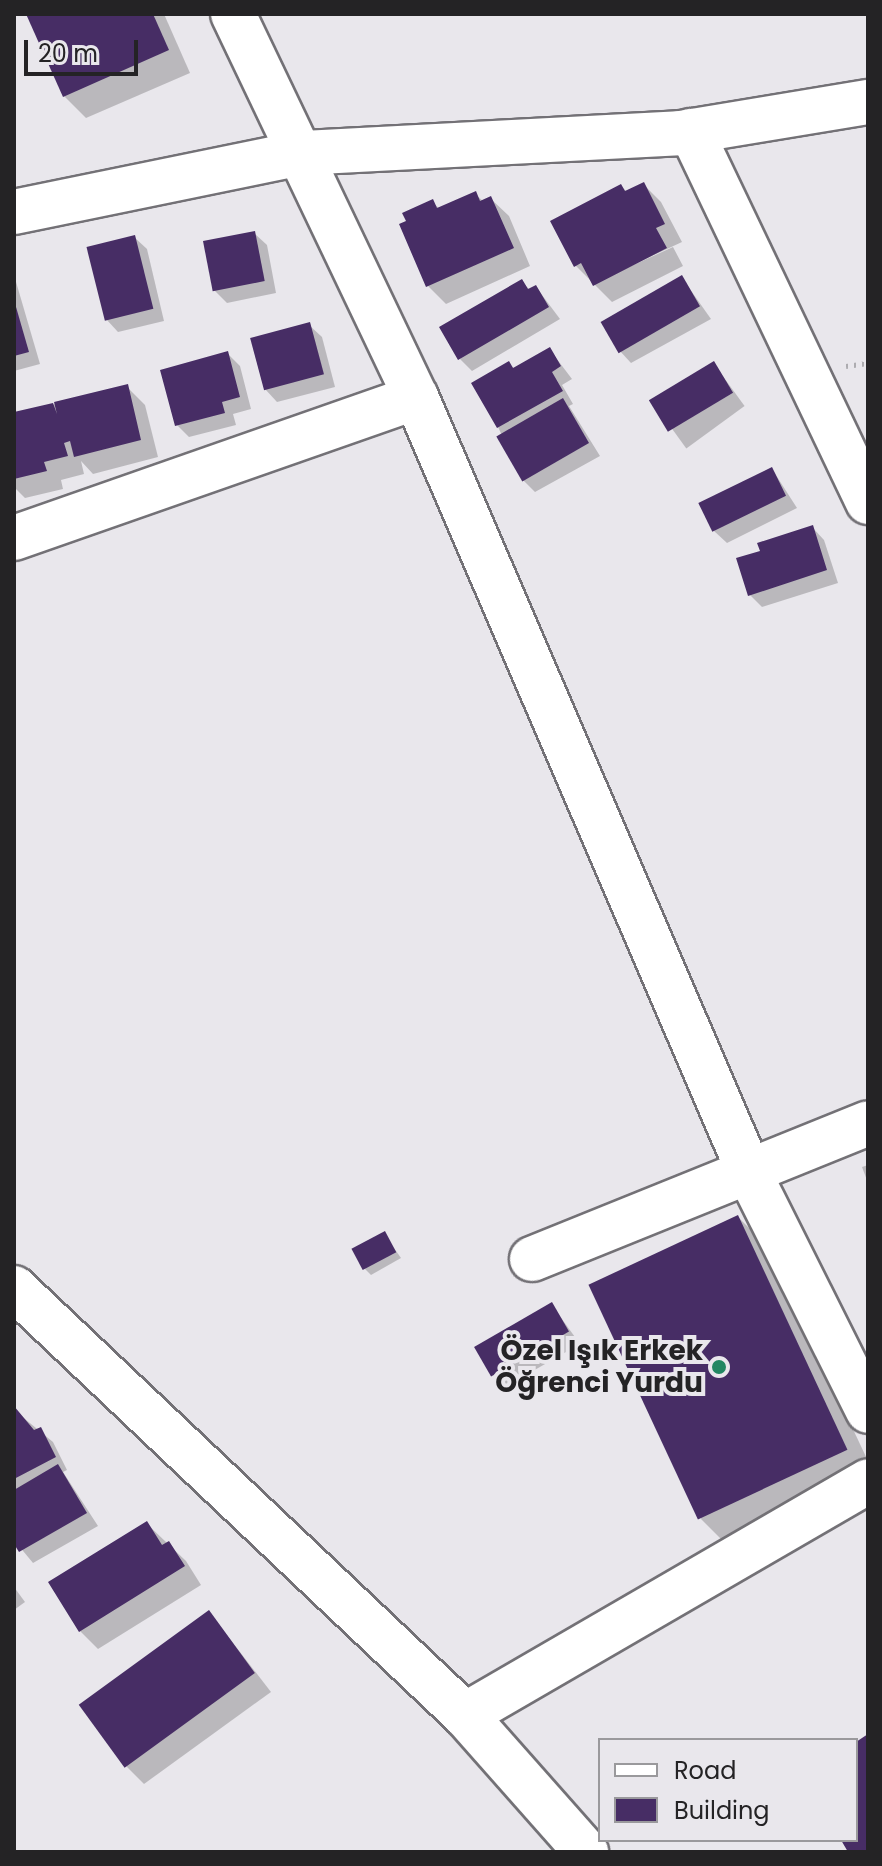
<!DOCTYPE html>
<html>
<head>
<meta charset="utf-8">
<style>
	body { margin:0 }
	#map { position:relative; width:882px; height:1866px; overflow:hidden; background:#e9e7ec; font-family:Poppins,sans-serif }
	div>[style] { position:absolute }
	.shadow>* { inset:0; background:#0003; transform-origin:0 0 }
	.building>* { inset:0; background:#472d65; transform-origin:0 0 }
	.path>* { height:5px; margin-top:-2.5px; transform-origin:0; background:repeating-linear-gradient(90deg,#adacb0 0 2px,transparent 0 8px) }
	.roads { filter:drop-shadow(2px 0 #737176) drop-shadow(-2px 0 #737176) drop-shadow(0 2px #737176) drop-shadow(0 -2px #737176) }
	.street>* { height:44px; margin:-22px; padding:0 22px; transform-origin:22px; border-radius:22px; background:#fff }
	.dots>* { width:22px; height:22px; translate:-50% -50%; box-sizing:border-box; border:4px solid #e9e7ec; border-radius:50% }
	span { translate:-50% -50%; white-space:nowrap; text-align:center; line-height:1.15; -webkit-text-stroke:8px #e9e7ec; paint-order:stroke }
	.poi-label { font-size:28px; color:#242325; font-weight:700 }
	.right { translate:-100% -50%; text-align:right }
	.frame { position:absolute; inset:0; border:16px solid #242325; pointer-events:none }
	.legend { position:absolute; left:598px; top:1738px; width:260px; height:104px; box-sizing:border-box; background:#e9e7ec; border:2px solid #9a999c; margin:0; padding:10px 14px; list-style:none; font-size:24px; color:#242325 }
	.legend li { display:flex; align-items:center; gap:16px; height:40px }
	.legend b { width:40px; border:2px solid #9a999c }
	.scale { position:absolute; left:24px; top:40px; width:114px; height:36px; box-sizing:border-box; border:4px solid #242325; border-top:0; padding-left:10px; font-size:24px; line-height:28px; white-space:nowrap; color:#242325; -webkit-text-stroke:6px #e9e7ec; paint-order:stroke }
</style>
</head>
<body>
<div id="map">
	<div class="shadow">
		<div style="clip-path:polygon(28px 14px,164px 14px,190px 73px,86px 118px,64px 96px)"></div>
		<div style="clip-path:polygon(643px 184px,661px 202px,682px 242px,596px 282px,673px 247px,683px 266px,612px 302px,575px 265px,621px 186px,627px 192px)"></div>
		<div style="clip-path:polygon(475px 194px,484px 202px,491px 199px,509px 216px,530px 266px,446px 304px,428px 286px,432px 202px,440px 209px)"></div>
		<div style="clip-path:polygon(254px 233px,267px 245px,276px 293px,227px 303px,214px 290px)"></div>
		<div style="clip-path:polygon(134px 237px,147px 249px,164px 321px,118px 332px,106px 319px)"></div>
		<div style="clip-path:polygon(14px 275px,40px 364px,14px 371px)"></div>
		<div style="clip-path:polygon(682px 278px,711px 319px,631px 363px,619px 350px)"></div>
		<div style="clip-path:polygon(521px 281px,530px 290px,536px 287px,560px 319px,472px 371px,460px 359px)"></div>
		<div style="clip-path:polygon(309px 325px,322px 337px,335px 387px,277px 402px,265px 389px)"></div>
		<div style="clip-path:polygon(550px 350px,572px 379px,562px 385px,573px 404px,569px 406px,600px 456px,535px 492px,523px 480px,498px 427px,509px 364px,515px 369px)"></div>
		<div style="clip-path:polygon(227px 353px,240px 366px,251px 409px,233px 414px,236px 425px,189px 437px,177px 425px)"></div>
		<div style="left:714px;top:364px;width:52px;height:72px;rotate:54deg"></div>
		<div style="clip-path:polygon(127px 387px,145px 405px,158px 457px,93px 474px,81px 461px,84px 474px,61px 480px,63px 489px,25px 498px,14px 487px,14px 414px)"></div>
		<div style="clip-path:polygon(772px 469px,797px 508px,727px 543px,714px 531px)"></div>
		<div style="clip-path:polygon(812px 527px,824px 540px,838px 583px,762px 607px,750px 595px)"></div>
		<div style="clip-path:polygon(868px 1165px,868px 1183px,862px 1167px)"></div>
		<div style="clip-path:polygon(738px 1217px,766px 1245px,868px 1461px,729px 1547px,701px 1519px)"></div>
		<div style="clip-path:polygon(384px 1234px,401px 1258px,371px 1275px,365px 1269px)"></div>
		<div style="clip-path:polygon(551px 1304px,580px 1344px,505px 1387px,493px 1375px)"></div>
		<div style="clip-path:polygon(14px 1410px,53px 1442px,67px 1470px,63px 1472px,98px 1526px,33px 1563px,14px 1540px)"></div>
		<div style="clip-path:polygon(146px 1523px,186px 1561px,201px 1585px,98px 1649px,80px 1631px)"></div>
		<div style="clip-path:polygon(14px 1587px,25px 1602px,14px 1610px)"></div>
		<div style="clip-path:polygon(209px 1612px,271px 1692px,144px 1784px,126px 1766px)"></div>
	</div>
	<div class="building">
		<div style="clip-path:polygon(26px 14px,153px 14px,169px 50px,63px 97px)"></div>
		<div style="clip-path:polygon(644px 182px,665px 224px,656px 228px,667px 248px,593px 286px,581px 263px,574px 267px,550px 221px,621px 184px,625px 191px)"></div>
		<div style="clip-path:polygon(476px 191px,480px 201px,491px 196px,514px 248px,426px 287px,399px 224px,406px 221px,402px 213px,433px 199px,437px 208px)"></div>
		<div style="left:255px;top:231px;width:51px;height:53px;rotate:79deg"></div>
		<div style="left:135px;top:235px;width:76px;height:50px;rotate:76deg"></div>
		<div style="left:682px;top:275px;width:36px;height:94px;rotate:60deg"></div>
		<div style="clip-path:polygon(522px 279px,528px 289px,536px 285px,549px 307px,458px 360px,439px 327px)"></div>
		<div style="clip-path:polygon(14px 300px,29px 352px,14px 356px)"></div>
		<div style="left:310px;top:322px;width:54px;height:62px;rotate:75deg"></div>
		<div style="clip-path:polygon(550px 347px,561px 366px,552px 372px,563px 391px,497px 428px,471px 383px,509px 361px,513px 368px)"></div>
		<div style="clip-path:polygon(228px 351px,240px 397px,222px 402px,225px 413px,175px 426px,160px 370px)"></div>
		<div style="left:714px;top:361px;width:37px;height:76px;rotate:59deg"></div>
		<div style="clip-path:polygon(128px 384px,141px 440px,74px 457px,70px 441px,64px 443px,68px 456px,44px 462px,47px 471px,14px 479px,14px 412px,53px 403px,57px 414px,54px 402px)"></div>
		<div style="left:563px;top:398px;width:52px;height:77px;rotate:60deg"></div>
		<div style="left:772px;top:467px;width:32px;height:82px;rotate:64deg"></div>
		<div style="clip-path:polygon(813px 525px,827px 570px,748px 596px,736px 558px,760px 551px,757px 543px)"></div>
		<div style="left:738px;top:1215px;width:259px;height:165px;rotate:65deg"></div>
		<div style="left:385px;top:1231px;width:24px;height:38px;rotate:62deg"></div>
		<div style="left:552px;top:1302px;width:34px;height:90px;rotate:60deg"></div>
		<div style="clip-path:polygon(14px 1406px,34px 1430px,41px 1427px,56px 1457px,14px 1479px)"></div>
		<div style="clip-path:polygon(58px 1464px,87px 1513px,19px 1552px,14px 1544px,14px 1490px)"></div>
		<div style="clip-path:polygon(147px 1521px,162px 1545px,169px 1541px,185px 1566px,79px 1632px,48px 1582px)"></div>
		<div style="left:209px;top:1610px;width:78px;height:161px;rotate:54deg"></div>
		<div style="clip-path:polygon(868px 1734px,868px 1852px,848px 1852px,841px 1840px,856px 1840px,856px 1742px)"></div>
	</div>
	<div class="path">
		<div style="left:846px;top:366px;width:22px;rotate:-8deg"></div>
	</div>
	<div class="roads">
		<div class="street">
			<div style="left:233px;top:14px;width:424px;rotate:64.5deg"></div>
			<div style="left:416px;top:397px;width:853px;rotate:66.74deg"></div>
			<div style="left:753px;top:1181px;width:257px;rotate:63.4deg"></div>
			<div style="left:691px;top:131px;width:411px;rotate:64.5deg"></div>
			<div style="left:14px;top:212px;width:294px;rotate:-11.6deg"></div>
			<div style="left:302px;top:153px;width:379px;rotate:-3deg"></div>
			<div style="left:680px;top:133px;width:191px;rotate:-9.4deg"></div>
			<div style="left:14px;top:538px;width:426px;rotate:-19.3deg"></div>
			<div style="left:532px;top:1259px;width:362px;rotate:-22deg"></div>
			<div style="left:14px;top:1288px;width:621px;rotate:43.43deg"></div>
			<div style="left:465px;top:1715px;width:183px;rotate:48.5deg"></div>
			<div style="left:465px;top:1715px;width:466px;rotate:-30.1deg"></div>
		</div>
	</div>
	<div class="dots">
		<div style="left:719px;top:1367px;background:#228762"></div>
	</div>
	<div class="poi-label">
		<span class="right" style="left:703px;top:1367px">Özel Işık Erkek<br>Öğrenci Yurdu</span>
	</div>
	<div class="frame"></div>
	<ul class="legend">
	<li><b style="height:10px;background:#fff"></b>Road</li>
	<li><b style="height:22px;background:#472d65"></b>Building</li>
	</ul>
	<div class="scale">20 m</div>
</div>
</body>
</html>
